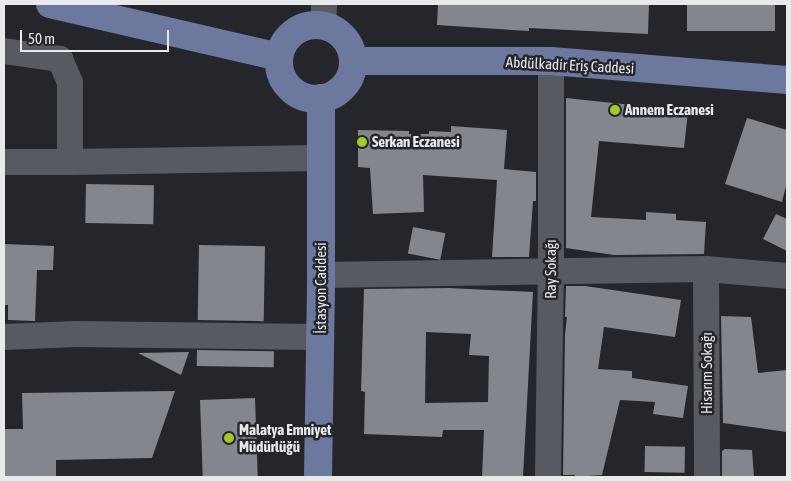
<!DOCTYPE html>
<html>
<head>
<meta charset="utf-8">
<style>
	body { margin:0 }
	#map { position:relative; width:791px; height:481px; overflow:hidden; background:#24262c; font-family:"Asap Condensed",sans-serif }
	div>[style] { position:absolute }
	.building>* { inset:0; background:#84868d; transform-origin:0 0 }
	.minor>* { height:26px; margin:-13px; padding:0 13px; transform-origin:13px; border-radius:13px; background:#585a61 }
	.major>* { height:28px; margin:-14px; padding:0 14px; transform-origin:14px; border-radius:14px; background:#6d789f }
	.major>.ring { margin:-14px; padding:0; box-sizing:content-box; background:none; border:28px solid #6d789f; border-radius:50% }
	.dots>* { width:14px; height:14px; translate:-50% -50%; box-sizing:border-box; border:2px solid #24262c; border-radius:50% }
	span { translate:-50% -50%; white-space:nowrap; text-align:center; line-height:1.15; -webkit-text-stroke:5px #24262c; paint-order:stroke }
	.street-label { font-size:15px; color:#e7e9ed }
	.poi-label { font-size:15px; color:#e7e9ed; font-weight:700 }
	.left { translate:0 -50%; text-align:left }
	.frame { position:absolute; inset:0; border:5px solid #e7e9ed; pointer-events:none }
	.scale { position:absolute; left:20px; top:30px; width:149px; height:22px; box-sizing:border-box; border:2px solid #e7e9ed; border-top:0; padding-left:6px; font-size:15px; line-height:18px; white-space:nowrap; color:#e7e9ed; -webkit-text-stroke:4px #24262c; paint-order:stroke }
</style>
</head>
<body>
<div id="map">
	<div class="building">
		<div style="clip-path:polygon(438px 4px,649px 4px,648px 34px,529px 28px,529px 31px,437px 25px)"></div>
		<div style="left:687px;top:4px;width:88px;height:27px"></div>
		<div style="clip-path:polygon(566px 98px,688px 111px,684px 148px,599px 141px,591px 217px,646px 220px,646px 212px,676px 214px,676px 220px,706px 222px,704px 254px,614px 255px,566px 248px)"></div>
		<div style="clip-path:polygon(747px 118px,787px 130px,787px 182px,782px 202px,725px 184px)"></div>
		<div style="clip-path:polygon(451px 126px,507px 130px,504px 169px,536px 172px,536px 201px,533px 201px,529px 257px,492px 257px,497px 180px,423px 175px,424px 212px,373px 214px,370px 168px,358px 167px,358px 130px,409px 131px,409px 134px,429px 134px,429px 131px,451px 132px)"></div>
		<div style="left:86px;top:184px;width:68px;height:39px;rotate:1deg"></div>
		<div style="clip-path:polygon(776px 214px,787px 219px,787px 251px,763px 239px)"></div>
		<div style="left:413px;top:227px;width:33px;height:27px;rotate:11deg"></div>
		<div style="clip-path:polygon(4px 244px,54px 246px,53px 270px,37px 270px,35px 321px,8px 320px,8px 305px,4px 305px)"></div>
		<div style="left:199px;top:245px;width:66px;height:75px;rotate:1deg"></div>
		<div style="clip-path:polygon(566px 286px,585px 286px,681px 300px,675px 337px,604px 327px,598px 369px,632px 371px,632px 378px,688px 386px,683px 418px,653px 414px,655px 402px,620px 400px,602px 475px,575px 477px,575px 475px,563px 475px,565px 334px,567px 317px,565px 317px)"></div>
		<div style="clip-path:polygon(evenodd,449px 288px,533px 292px,523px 477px,482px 477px,484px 430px,443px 430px,442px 437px,364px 434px,365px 392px,361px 391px,364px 289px,449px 288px,426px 332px,471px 334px,469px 355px,489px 356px,488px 402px,425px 403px,426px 332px)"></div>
		<div style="clip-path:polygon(721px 316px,751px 317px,758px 373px,787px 370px,787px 432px,723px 423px)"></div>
		<div style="left:197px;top:350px;width:77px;height:16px;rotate:1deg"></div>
		<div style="clip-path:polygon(189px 352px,181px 375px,138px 353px)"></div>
		<div style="clip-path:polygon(175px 391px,152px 458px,56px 460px,56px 477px,4px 477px,4px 429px,23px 429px,22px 393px)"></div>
		<div style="left:255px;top:398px;width:79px;height:55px;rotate:88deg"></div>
		<div style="left:645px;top:446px;width:40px;height:26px;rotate:1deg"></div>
		<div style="clip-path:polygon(725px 449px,752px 450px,754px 477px,722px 477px,722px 451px)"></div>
	</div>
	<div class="minor">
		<div style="left:323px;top:26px;width:22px;rotate:-87deg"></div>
		<div style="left:4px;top:51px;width:57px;rotate:8.1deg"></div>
		<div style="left:60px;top:59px;width:26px;rotate:67deg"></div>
		<div style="left:70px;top:83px;width:79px;rotate:90deg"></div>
		<div style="left:70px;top:162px;width:250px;rotate:-0.9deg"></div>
		<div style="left:4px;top:162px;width:66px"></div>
		<div style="left:706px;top:269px;width:208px;rotate:89.7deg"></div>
		<div style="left:321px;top:275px;width:385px;rotate:-0.9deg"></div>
		<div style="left:706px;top:269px;width:81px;rotate:4.9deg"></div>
		<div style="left:4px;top:337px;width:72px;rotate:-2.4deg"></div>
		<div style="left:76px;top:334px;width:244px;rotate:0.7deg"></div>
		<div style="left:548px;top:477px;width:204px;rotate:-89.2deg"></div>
		<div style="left:551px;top:273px;width:212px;rotate:-90deg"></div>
	</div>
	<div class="major">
		<div style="left:50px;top:4px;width:235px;rotate:13deg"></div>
		<div class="ring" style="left:279px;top:25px;width:46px;height:46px"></div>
		<div style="left:353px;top:61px;width:198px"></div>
		<div style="left:551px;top:61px;width:237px;rotate:4.6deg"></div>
		<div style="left:318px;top:477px;width:202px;rotate:-89.1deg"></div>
		<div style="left:321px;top:275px;width:177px;rotate:-90deg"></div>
	</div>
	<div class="dots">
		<div style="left:615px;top:110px;background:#a4c824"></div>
		<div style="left:362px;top:142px;background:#a4c824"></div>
		<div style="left:229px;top:438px;background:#a4c824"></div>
	</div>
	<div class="street-label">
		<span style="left:570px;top:65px;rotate:3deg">Abdülkadir Eriş Caddesi</span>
		<span style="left:551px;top:269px;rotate:-90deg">Ray Sokağı</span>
		<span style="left:321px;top:288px;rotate:-90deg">İstasyon Caddesi</span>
		<span style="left:707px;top:373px;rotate:-90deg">Hisarım Sokağı</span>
	</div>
	<div class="poi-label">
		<span class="left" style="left:625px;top:110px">Annem Eczanesi</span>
		<span class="left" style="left:372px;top:142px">Serkan Eczanesi</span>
		<span class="left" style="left:239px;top:438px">Malatya Emniyet<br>Müdürlüğü</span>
	</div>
	<div class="frame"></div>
	<div class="scale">50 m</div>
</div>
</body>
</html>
